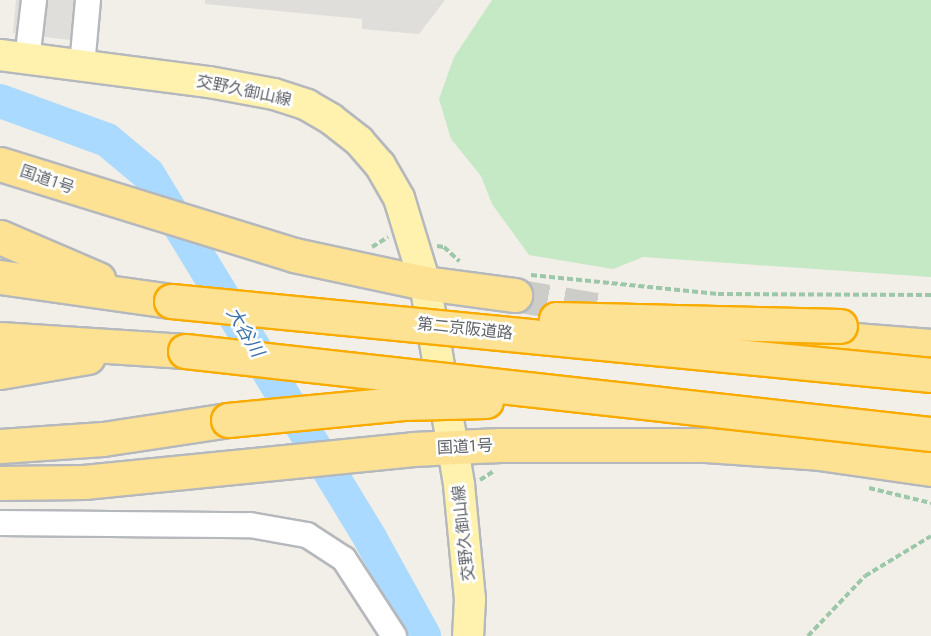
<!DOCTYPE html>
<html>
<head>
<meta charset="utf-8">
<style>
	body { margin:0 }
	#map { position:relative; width:931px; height:636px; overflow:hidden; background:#f1efe8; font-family:"Roboto Condensed","Noto Sans JP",sans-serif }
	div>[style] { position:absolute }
	.industrial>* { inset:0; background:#e0deda }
	.green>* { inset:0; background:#c5e8c5 }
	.river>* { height:34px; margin:-17px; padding:0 17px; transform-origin:17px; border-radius:17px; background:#aadaff }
	.highway-tunnel>* { height:33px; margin-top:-16.5px; transform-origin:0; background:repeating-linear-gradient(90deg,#ccccc8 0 33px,transparent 0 49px) }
	.path>* { height:4px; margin-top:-2px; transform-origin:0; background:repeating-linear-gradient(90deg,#9cc7a9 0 6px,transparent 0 9px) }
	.roads { filter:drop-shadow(2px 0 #b5b8bc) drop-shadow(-2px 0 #b5b8bc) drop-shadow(0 2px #b5b8bc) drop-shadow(0 -2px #b5b8bc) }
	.minor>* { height:24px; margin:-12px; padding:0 12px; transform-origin:12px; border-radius:12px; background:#fff }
	.major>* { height:30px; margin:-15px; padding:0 15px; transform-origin:15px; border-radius:15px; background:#fff2af }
	.highway>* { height:33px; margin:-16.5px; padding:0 16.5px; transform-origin:16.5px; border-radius:16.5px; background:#fde293 }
	.bridges { filter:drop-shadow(2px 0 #f9ab00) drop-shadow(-2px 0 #f9ab00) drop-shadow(0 2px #f9ab00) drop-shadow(0 -2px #f9ab00) }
	.highway-bridge>* { height:33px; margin:-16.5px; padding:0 16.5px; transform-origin:16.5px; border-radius:16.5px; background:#fde293 }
	span { translate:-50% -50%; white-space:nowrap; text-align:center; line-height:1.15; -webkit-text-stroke:5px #fff; paint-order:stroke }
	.street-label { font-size:16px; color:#5f6368 }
	.water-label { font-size:18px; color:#4174aa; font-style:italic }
</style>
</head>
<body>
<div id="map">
	<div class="industrial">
		<div style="clip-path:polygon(16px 0,100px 0,95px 43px,13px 33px)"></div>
		<div style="clip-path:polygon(205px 0,445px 0,419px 34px,362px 29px,362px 19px,205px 4px)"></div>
	</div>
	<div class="green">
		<div style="clip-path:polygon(492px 0,931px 0,931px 277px,643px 257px,613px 269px,529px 255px,492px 204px,481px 176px,451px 139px,439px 99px,454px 57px)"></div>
	</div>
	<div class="river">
		<div style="left:0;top:101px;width:114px;rotate:20deg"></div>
		<div style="left:107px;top:140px;width:53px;rotate:39.7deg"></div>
		<div style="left:148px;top:174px;width:426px;rotate:58.6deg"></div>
		<div style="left:370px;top:538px;width:112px;rotate:61.1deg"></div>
	</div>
	<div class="highway-tunnel">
		<div style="left:515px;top:295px;width:88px;rotate:9.8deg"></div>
	</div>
	<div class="path">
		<div style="left:437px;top:246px;width:7px;rotate:8deg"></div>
		<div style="left:444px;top:247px;width:21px;rotate:43deg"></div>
		<div style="left:372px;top:247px;width:19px;rotate:-32deg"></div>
		<div style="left:531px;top:275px;width:188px;rotate:5.8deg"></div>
		<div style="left:718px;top:294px;width:213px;rotate:0.3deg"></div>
		<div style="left:480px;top:480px;width:17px;rotate:-33deg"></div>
		<div style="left:869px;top:488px;width:64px;rotate:13.6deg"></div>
		<div style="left:808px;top:636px;width:83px;rotate:-46.5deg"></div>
		<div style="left:865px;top:576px;width:77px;rotate:-31.2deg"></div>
	</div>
	<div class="roads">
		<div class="minor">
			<div style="left:27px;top:60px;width:60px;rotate:-83.3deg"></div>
			<div style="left:82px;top:66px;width:66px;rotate:-84.8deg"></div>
			<div style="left:0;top:523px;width:250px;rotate:0.5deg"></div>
			<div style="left:250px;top:525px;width:58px;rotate:10deg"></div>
			<div style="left:307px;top:535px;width:44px;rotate:33deg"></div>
			<div style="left:344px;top:559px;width:92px;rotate:57deg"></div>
		</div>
		<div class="major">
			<div style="left:0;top:55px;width:211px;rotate:7.4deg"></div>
			<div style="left:209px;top:82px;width:66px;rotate:10.5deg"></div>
			<div style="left:274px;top:94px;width:35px;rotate:18deg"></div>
			<div style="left:307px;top:105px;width:28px;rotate:30deg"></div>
			<div style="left:331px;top:119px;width:36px;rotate:38deg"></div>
			<div style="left:359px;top:141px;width:32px;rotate:49deg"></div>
			<div style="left:380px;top:165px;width:38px;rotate:60deg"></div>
			<div style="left:399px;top:198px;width:89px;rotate:73deg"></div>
			<div style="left:425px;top:283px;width:205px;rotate:80.4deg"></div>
			<div style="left:459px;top:485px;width:115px;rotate:84.5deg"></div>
			<div style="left:470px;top:599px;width:37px;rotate:93deg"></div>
		</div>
		<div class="highway">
			<div style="left:0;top:164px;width:308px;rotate:17.2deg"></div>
			<div style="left:294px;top:255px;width:134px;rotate:12.1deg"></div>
			<div style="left:425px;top:283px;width:91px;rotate:7.6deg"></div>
			<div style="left:0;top:237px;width:107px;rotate:23.2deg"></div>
			<div style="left:0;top:277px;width:173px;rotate:8deg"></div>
			<div style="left:804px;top:336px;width:127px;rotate:4.5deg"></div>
			<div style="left:0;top:339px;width:185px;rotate:3.7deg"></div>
			<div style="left:0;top:372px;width:89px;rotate:-9.7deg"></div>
			<div style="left:0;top:446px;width:103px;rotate:-3.9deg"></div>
			<div style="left:103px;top:439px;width:126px;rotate:-8.6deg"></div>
			<div style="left:0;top:483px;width:84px;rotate:-0.7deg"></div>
			<div style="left:84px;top:482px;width:331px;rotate:-5.7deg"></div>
			<div style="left:413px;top:449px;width:87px;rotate:-2.6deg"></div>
			<div style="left:500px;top:445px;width:206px"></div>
			<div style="left:706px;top:445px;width:113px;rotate:4deg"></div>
			<div style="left:819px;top:453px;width:113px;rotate:8.1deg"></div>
		</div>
	</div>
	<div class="bridges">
		<div class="highway-bridge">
			<div style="left:171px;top:301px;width:764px;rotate:5.56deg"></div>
			<div style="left:556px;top:319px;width:284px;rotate:1.4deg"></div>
			<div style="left:185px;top:351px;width:751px;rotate:6.35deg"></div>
			<div style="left:228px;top:420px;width:176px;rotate:-5.5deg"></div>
			<div style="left:403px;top:403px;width:83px;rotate:-1.4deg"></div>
		</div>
	</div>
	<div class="street-label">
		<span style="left:244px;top:91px;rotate:12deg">交野久御山線</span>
		<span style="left:47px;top:180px;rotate:19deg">国道1号</span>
		<span style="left:465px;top:329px;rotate:6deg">第二京阪道路</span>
		<span style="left:465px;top:447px;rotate:-3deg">国道1号</span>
		<span style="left:464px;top:533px;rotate:-96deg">交野久御山線</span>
	</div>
	<div class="water-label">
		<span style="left:245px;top:332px;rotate:59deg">大谷川</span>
	</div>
</div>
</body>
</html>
